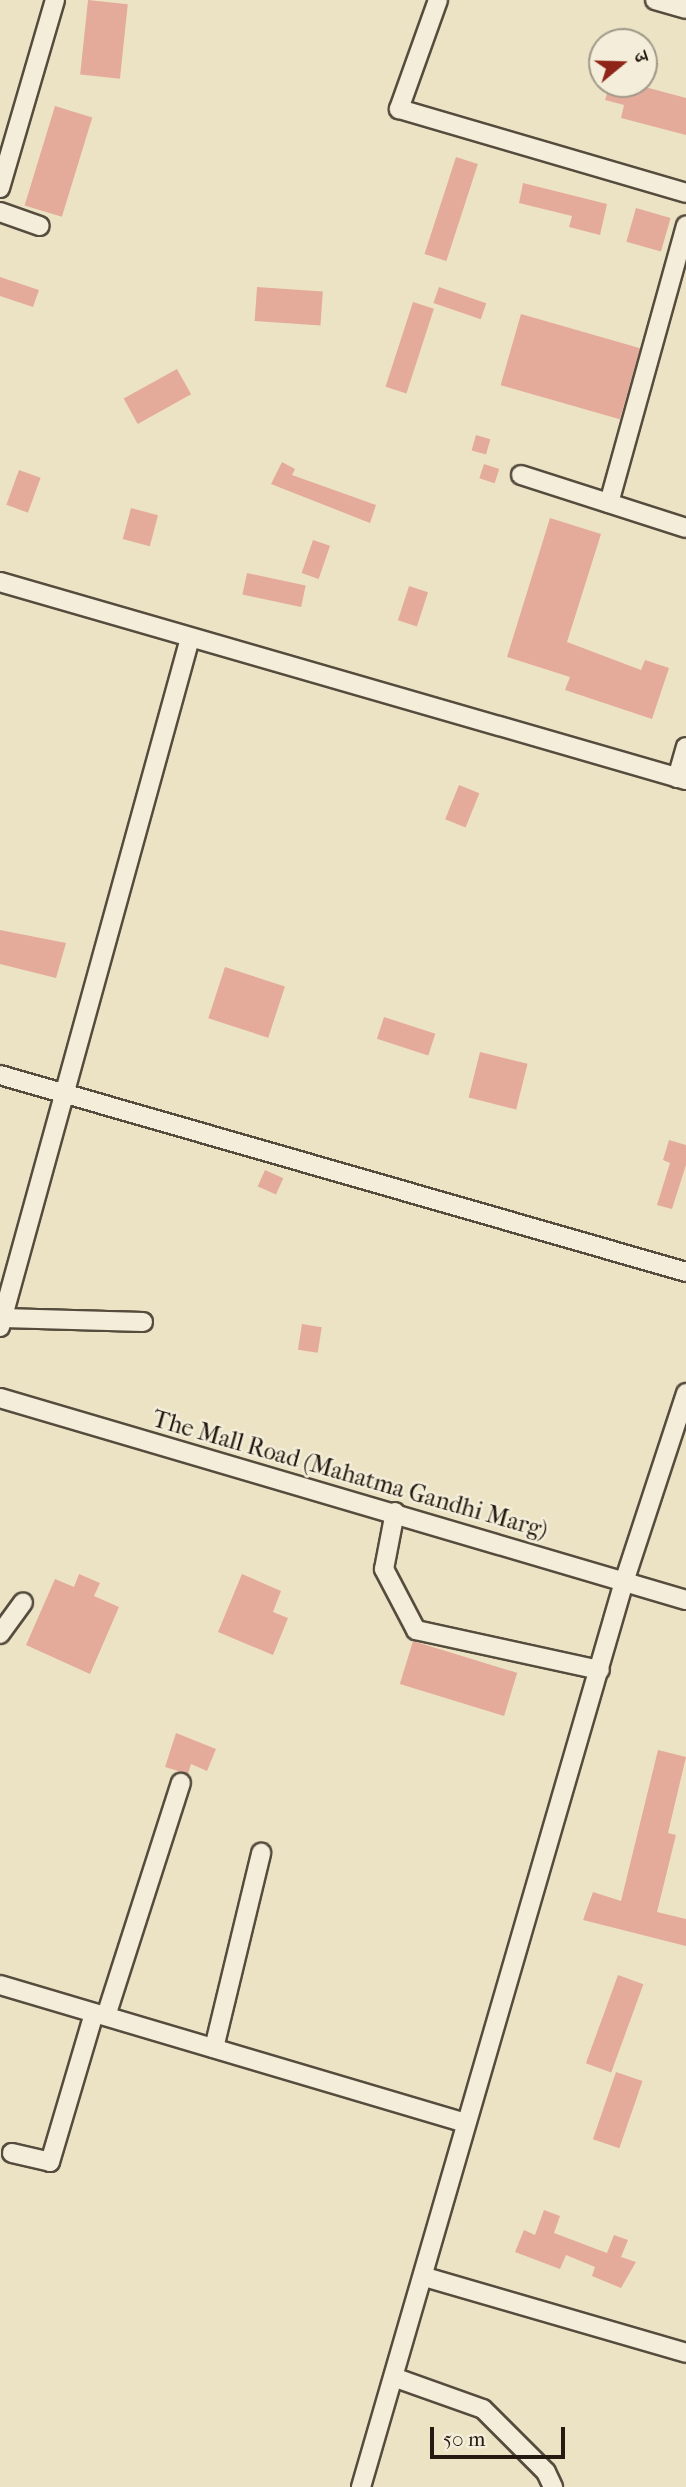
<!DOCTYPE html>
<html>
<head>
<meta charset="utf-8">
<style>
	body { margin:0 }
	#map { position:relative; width:686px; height:2487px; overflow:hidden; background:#ece3c5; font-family:"IM FELL French Canon","Noto Serif Devanagari",serif }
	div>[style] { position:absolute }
	.building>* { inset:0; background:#e5ab9a; transform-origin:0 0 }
	.roads { filter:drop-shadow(2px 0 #564c3e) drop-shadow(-2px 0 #564c3e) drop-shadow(0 2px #564c3e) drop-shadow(0 -2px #564c3e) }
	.minor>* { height:18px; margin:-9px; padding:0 9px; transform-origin:9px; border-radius:9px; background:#f3edd9 }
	span { translate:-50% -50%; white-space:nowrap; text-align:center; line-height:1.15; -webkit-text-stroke:5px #f3edd9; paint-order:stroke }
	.street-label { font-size:24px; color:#241a11 }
	.north { position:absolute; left:588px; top:28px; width:70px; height:70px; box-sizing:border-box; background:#f3edd9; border:2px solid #a09989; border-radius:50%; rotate:71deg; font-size:19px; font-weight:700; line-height:28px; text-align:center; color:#241a11 }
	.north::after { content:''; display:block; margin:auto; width:24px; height:32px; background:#8f2418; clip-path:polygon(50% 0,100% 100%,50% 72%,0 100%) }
	.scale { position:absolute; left:430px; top:2427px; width:135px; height:32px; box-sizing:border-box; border:4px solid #241a11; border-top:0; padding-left:9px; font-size:21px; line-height:24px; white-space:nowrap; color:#241a11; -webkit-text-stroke:5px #f3edd9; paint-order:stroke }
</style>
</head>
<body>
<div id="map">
	<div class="building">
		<div style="left:88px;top:0;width:40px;height:75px;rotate:6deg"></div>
		<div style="clip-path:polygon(610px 84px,634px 84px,686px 98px,686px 135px,621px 118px,624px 105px,605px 100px)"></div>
		<div style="left:55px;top:106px;width:39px;height:104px;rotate:17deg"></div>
		<div style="left:456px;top:157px;width:23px;height:102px;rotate:18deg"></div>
		<div style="clip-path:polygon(523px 183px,607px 204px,600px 235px,569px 227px,572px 216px,519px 203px)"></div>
		<div style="left:636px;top:208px;width:36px;height:35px;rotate:16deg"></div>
		<div style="clip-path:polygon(0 277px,39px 290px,33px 307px,0 296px)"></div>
		<div style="left:257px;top:287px;width:66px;height:34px;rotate:4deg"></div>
		<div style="left:439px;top:287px;width:50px;height:17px;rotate:19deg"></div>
		<div style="left:413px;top:302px;width:22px;height:89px;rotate:18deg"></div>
		<div style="left:521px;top:314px;width:124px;height:74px;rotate:16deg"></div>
		<div style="left:177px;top:369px;width:29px;height:61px;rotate:61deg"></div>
		<div style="left:476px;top:435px;width:15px;height:16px;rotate:16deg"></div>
		<div style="clip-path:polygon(282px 462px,295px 469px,292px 475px,376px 505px,370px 523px,271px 484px)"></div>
		<div style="left:484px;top:464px;width:16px;height:15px;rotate:18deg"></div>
		<div style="left:19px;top:470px;width:23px;height:37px;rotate:20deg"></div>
		<div style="left:131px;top:508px;width:28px;height:32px;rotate:15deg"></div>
		<div style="clip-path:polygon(550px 518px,601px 534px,567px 642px,641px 670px,645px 660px,669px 668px,652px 719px,565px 690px,570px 677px,507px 657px)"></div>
		<div style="left:313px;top:540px;width:18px;height:35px;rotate:19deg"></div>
		<div style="left:247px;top:573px;width:60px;height:22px;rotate:12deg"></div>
		<div style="left:409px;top:586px;width:20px;height:36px;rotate:18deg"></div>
		<div style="left:459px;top:785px;width:22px;height:37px;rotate:22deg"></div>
		<div style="clip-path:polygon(0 930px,66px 943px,56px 978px,0 964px)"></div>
		<div style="left:225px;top:967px;width:63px;height:54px;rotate:18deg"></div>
		<div style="left:384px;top:1017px;width:54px;height:23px;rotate:18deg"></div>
		<div style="left:480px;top:1052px;width:49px;height:47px;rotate:14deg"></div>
		<div style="clip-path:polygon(669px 1140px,686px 1145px,686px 1165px,672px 1209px,657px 1205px,670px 1163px,663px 1160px)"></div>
		<div style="left:265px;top:1170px;width:20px;height:18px;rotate:24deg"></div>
		<div style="left:302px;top:1324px;width:20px;height:26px;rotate:9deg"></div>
		<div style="clip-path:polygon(79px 1574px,100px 1583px,94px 1596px,119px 1607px,90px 1674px,26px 1645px,55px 1579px,74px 1587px)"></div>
		<div style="clip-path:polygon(242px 1574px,281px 1591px,273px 1612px,288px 1618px,273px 1655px,218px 1632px)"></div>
		<div style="left:413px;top:1641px;width:109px;height:45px;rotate:17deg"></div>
		<div style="clip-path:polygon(176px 1733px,216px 1749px,207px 1771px,191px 1764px,188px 1774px,165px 1767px)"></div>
		<div style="clip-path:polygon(658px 1750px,686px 1757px,668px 1833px,676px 1835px,657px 1912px,686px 1919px,686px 1946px,583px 1920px,593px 1892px,621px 1901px)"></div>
		<div style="left:618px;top:1975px;width:27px;height:94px;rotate:20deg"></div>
		<div style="left:616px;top:2072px;width:28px;height:71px;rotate:19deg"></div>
		<div style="clip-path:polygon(544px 2210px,560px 2216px,554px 2233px,607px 2253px,614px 2235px,628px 2240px,621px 2257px,636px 2262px,621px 2288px,592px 2276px,595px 2267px,566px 2255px,560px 2269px,515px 2252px,524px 2230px,535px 2235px)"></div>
	</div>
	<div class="roads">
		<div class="minor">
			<div style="left:438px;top:0;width:116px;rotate:109.7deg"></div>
			<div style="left:399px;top:109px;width:299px;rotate:16.3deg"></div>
			<div style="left:655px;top:0;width:32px;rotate:16deg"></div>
			<div style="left:0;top:188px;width:196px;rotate:-73.7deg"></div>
			<div style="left:0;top:212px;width:42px;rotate:19.3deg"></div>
			<div style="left:521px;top:475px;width:173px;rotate:17.8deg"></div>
			<div style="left:609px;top:503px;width:288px;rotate:-74.5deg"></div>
			<div style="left:0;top:582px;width:714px;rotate:16.1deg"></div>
			<div style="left:677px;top:778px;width:32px;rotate:-74deg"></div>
			<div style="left:0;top:1075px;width:714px;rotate:16.02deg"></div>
			<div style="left:3px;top:1318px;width:140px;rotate:1.6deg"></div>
			<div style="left:0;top:1327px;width:715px;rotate:-74.58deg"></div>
			<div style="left:0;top:1398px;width:715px;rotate:16.41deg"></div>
			<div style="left:395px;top:1512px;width:58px;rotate:100.9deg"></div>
			<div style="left:384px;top:1569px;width:69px;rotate:62.3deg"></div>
			<div style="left:416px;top:1630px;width:188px;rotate:12.3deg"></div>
			<div style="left:0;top:1634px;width:39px;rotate:-54deg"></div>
			<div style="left:0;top:1985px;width:485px;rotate:16.5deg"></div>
			<div style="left:106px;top:2016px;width:245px;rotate:-72.2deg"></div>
			<div style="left:214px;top:2048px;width:201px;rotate:-76.4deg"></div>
			<div style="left:12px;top:2153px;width:39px;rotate:13deg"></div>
			<div style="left:50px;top:2162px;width:155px;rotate:-73.5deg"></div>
			<div style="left:425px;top:2277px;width:272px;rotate:16.2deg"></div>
			<div style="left:396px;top:2378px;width:92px;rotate:19.6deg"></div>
			<div style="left:483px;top:2409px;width:89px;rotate:45deg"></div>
			<div style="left:546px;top:2472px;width:17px;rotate:65deg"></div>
			<div style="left:361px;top:2487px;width:942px;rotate:-73.8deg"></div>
			<div style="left:624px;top:1582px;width:199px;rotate:-71.8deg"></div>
		</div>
	</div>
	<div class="street-label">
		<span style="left:350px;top:1475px;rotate:16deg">The Mall Road (Mahatma Gandhi Marg)</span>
	</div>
	<div class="north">उ</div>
	<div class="scale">50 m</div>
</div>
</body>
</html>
